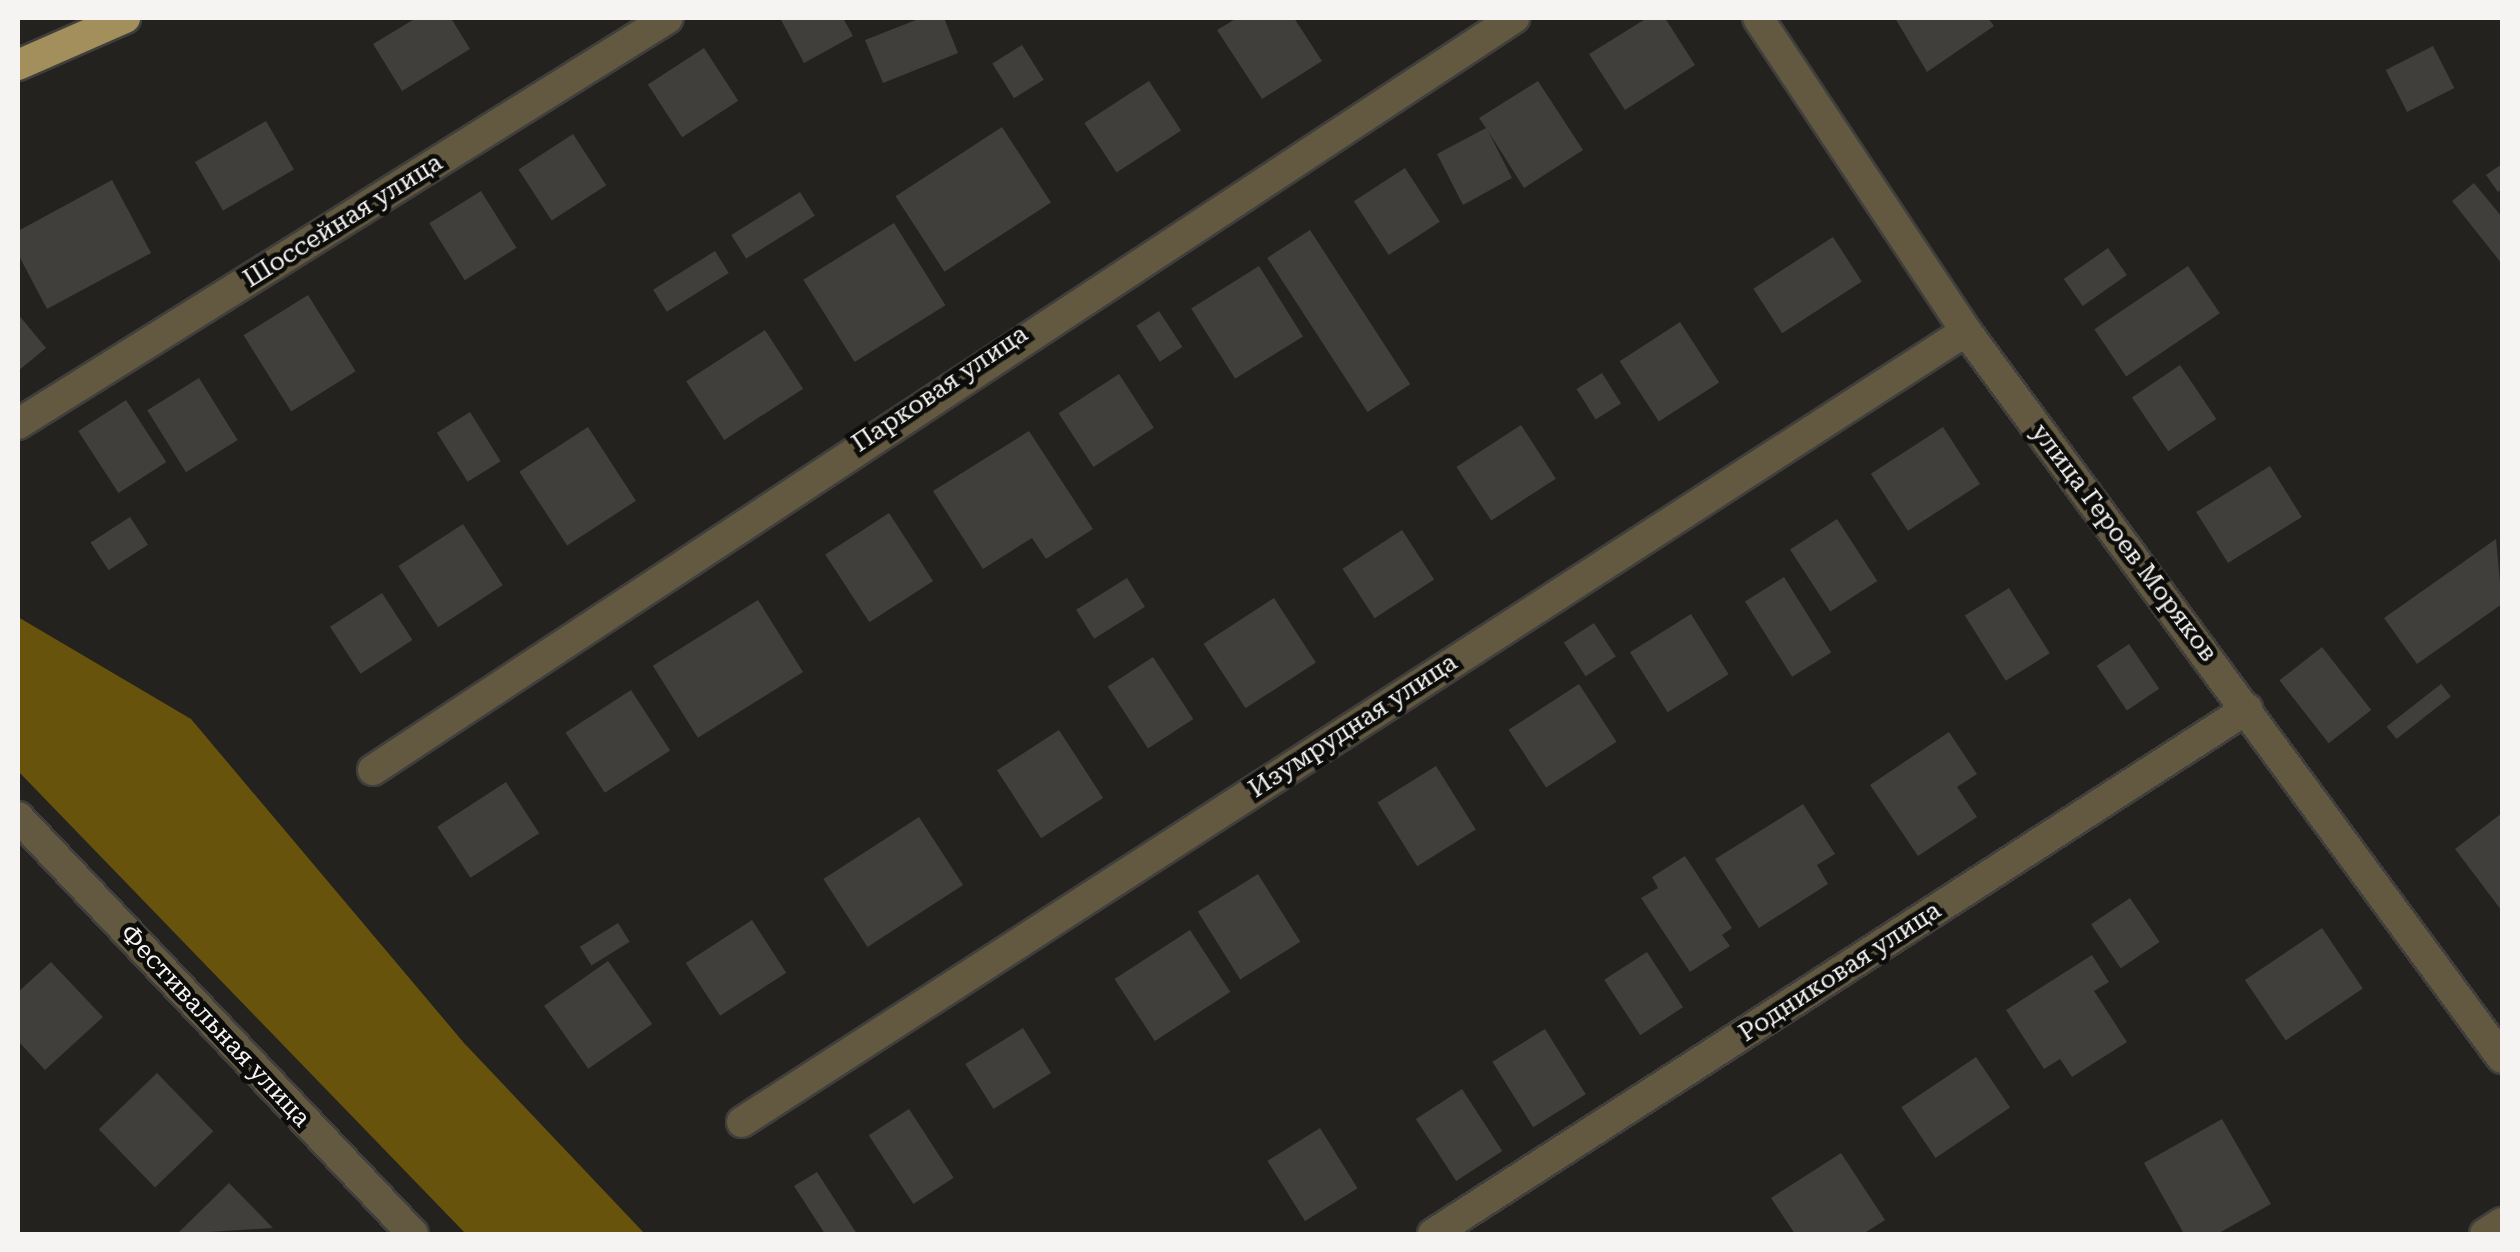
<!DOCTYPE html>
<html>
<head>
<meta charset="utf-8">
<style>
	body { margin:0 }
	#map { position:relative; width:2520px; height:1252px; overflow:hidden; background:#23221f; font-family:"Roboto Serif",serif }
	div>[style] { position:absolute }
	.forest>* { inset:0; background:#68530c }
	.building>* { inset:0; background:#403f3c; transform-origin:0 0 }
	.roads { filter:drop-shadow(2px 0 #403f3d) drop-shadow(-2px 0 #403f3d) drop-shadow(0 2px #403f3d) drop-shadow(0 -2px #403f3d) }
	.minor>* { height:30px; margin:-15px; padding:0 15px; transform-origin:15px; border-radius:15px; background:#625940 }
	.major>* { height:30px; margin:-15px; padding:0 15px; transform-origin:15px; border-radius:15px; background:#a28f5b }
	span { translate:-50% -50%; white-space:nowrap; text-align:center; line-height:1.15; -webkit-text-stroke:9px #0c0c0a; paint-order:stroke }
	.street-label { font-size:25px; color:#f5f4f2 }
	.frame { position:absolute; inset:0; border:20px solid #f5f4f2; pointer-events:none }
</style>
</head>
<body>
<div id="map">
	<div class="forest">
		<div style="clip-path:polygon(18px 617px,191px 719px,464px 1043px,645px 1234px,466px 1234px,18px 771px)"></div>
	</div>
	<div class="building">
		<div style="clip-path:polygon(416px 18px,451px 18px,470px 49px,402px 91px,373px 44px)"></div>
		<div style="clip-path:polygon(780px 18px,843px 18px,853px 36px,804px 63px)"></div>
		<div style="clip-path:polygon(921px 18px,944px 18px,958px 53px,883px 83px,865px 40px)"></div>
		<div style="clip-path:polygon(1237px 18px,1294px 18px,1322px 61px,1262px 99px,1217px 30px)"></div>
		<div style="clip-path:polygon(1647px 18px,1665px 18px,1695px 65px,1625px 110px,1589px 54px)"></div>
		<div style="clip-path:polygon(1895px 18px,1988px 18px,1994px 26px,1927px 72px)"></div>
		<div style="left:1022px;top:45px;width:41px;height:35px;rotate:58deg"></div>
		<div style="left:2433px;top:46px;width:47px;height:53px;rotate:63deg"></div>
		<div style="left:704px;top:48px;width:63px;height:67px;rotate:57deg"></div>
		<div style="left:1149px;top:81px;width:59px;height:77px;rotate:57deg"></div>
		<div style="clip-path:polygon(1538px 81px,1583px 150px,1524px 188px,1488px 131px,1512px 178px,1463px 205px,1437px 154px,1486px 128px,1479px 118px)"></div>
		<div style="left:266px;top:121px;width:56px;height:82px;rotate:60deg"></div>
		<div style="left:1002px;top:127px;width:90px;height:127px;rotate:57deg"></div>
		<div style="left:573px;top:134px;width:61px;height:65px;rotate:57deg"></div>
		<div style="clip-path:polygon(2502px 164px,2502px 189px,2498px 192px,2486px 175px)"></div>
		<div style="left:1405px;top:168px;width:64px;height:61px;rotate:57deg"></div>
		<div style="clip-path:polygon(112px 180px,151px 253px,47px 309px,18px 254px,18px 231px)"></div>
		<div style="clip-path:polygon(2474px 183px,2502px 217px,2502px 264px,2452px 201px)"></div>
		<div style="left:481px;top:191px;width:67px;height:61px;rotate:58deg"></div>
		<div style="left:800px;top:192px;width:28px;height:81px;rotate:58deg"></div>
		<div style="left:894px;top:223px;width:97px;height:107px;rotate:58deg"></div>
		<div style="left:1310px;top:230px;width:184px;height:51px;rotate:57deg"></div>
		<div style="left:1833px;top:237px;width:53px;height:95px;rotate:57deg"></div>
		<div style="left:2108px;top:248px;width:33px;height:54px;rotate:55deg"></div>
		<div style="left:715px;top:251px;width:26px;height:73px;rotate:58deg"></div>
		<div style="left:1259px;top:266px;width:83px;height:80px;rotate:58deg"></div>
		<div style="left:2188px;top:266px;width:57px;height:113px;rotate:56deg"></div>
		<div style="left:308px;top:295px;width:90px;height:76px;rotate:58deg"></div>
		<div style="left:1159px;top:311px;width:43px;height:27px;rotate:57deg"></div>
		<div style="clip-path:polygon(18px 314px,46px 348px,18px 371px)"></div>
		<div style="left:1680px;top:322px;width:72px;height:72px;rotate:57deg"></div>
		<div style="left:765px;top:330px;width:70px;height:94px;rotate:57deg"></div>
		<div style="left:2180px;top:365px;width:65px;height:58px;rotate:56deg"></div>
		<div style="left:1602px;top:373px;width:36px;height:30px;rotate:58deg"></div>
		<div style="left:1119px;top:374px;width:64px;height:72px;rotate:57deg"></div>
		<div style="left:199px;top:378px;width:73px;height:61px;rotate:58deg"></div>
		<div style="left:126px;top:400px;width:74px;height:57px;rotate:57deg"></div>
		<div style="left:470px;top:412px;width:58px;height:39px;rotate:58deg"></div>
		<div style="left:1521px;top:425px;width:64px;height:77px;rotate:57deg"></div>
		<div style="left:588px;top:427px;width:88px;height:82px;rotate:57deg"></div>
		<div style="left:1943px;top:427px;width:68px;height:86px;rotate:57deg"></div>
		<div style="clip-path:polygon(1029px 431px,1093px 529px,1046px 559px,1032px 538px,983px 569px,933px 491px)"></div>
		<div style="left:2270px;top:466px;width:60px;height:87px;rotate:58deg"></div>
		<div style="left:889px;top:513px;width:81px;height:76px;rotate:57deg"></div>
		<div style="left:130px;top:517px;width:33px;height:47px;rotate:57deg"></div>
		<div style="left:1837px;top:519px;width:74px;height:56px;rotate:57deg"></div>
		<div style="left:463px;top:524px;width:73px;height:77px;rotate:57deg"></div>
		<div style="left:1402px;top:530px;width:59px;height:71px;rotate:57deg"></div>
		<div style="clip-path:polygon(2496px 539px,2502px 604px,2417px 664px,2384px 618px)"></div>
		<div style="left:1784px;top:577px;width:89px;height:46px;rotate:58deg"></div>
		<div style="left:1127px;top:578px;width:34px;height:60px;rotate:58deg"></div>
		<div style="left:2009px;top:588px;width:77px;height:52px;rotate:58deg"></div>
		<div style="left:382px;top:593px;width:56px;height:62px;rotate:57deg"></div>
		<div style="left:1274px;top:598px;width:77px;height:84px;rotate:57deg"></div>
		<div style="left:758px;top:600px;width:85px;height:124px;rotate:58deg"></div>
		<div style="left:1691px;top:614px;width:71px;height:72px;rotate:58deg"></div>
		<div style="left:1594px;top:623px;width:40px;height:36px;rotate:57deg"></div>
		<div style="left:2129px;top:644px;width:54px;height:39px;rotate:56deg"></div>
		<div style="left:2322px;top:647px;width:80px;height:54px;rotate:52deg"></div>
		<div style="left:1153px;top:657px;width:74px;height:54px;rotate:57deg"></div>
		<div style="left:1579px;top:684px;width:69px;height:84px;rotate:57deg"></div>
		<div style="left:2441px;top:684px;width:16px;height:69px;rotate:52deg"></div>
		<div style="left:631px;top:690px;width:72px;height:78px;rotate:57deg"></div>
		<div style="left:1059px;top:730px;width:81px;height:74px;rotate:57deg"></div>
		<div style="clip-path:polygon(1949px 732px,1977px 774px,1957px 787px,1977px 817px,1918px 856px,1870px 785px)"></div>
		<div style="left:1436px;top:766px;width:75px;height:69px;rotate:58deg"></div>
		<div style="left:506px;top:782px;width:61px;height:82px;rotate:57deg"></div>
		<div style="clip-path:polygon(1803px 804px,1835px 854px,1817px 865px,1828px 884px,1759px 928px,1715px 859px)"></div>
		<div style="clip-path:polygon(2502px 813px,2502px 911px,2455px 849px)"></div>
		<div style="left:919px;top:817px;width:81px;height:114px;rotate:57deg"></div>
		<div style="clip-path:polygon(1685px 856px,1732px 928px,1722px 935px,1730px 946px,1690px 972px,1641px 898px,1658px 888px,1652px 877px)"></div>
		<div style="left:1258px;top:874px;width:80px;height:71px;rotate:58deg"></div>
		<div style="left:2130px;top:898px;width:53px;height:47px;rotate:56deg"></div>
		<div style="left:752px;top:920px;width:63px;height:79px;rotate:57deg"></div>
		<div style="left:618px;top:923px;width:22px;height:45px;rotate:58deg"></div>
		<div style="left:2322px;top:928px;width:73px;height:93px;rotate:56deg"></div>
		<div style="left:1190px;top:930px;width:74px;height:90px;rotate:57deg"></div>
		<div style="left:1647px;top:952px;width:66px;height:51px;rotate:57deg"></div>
		<div style="clip-path:polygon(2092px 955px,2109px 982px,2094px 991px,2127px 1042px,2072px 1077px,2060px 1059px,2044px 1069px,2006px 1010px)"></div>
		<div style="left:608px;top:961px;width:77px;height:78px;rotate:55deg"></div>
		<div style="clip-path:polygon(51px 962px,103px 1017px,45px 1070px,18px 1041px,18px 992px)"></div>
		<div style="left:1023px;top:1028px;width:53px;height:68px;rotate:58deg"></div>
		<div style="left:1545px;top:1029px;width:77px;height:62px;rotate:58deg"></div>
		<div style="left:1976px;top:1057px;width:61px;height:90px;rotate:56deg"></div>
		<div style="left:157px;top:1073px;width:81px;height:81px;rotate:46deg"></div>
		<div style="left:1462px;top:1089px;width:74px;height:55px;rotate:57deg"></div>
		<div style="left:909px;top:1109px;width:82px;height:48px;rotate:57deg"></div>
		<div style="clip-path:polygon(2222px 1119px,2271px 1204px,2217px 1234px,2184px 1234px,2144px 1163px)"></div>
		<div style="left:1320px;top:1128px;width:71px;height:62px;rotate:58deg"></div>
		<div style="clip-path:polygon(1841px 1153px,1885px 1220px,1863px 1234px,1795px 1234px,1771px 1198px)"></div>
		<div style="clip-path:polygon(817px 1172px,857px 1234px,825px 1234px,794px 1186px)"></div>
		<div style="clip-path:polygon(229px 1183px,273px 1228px,177px 1234px)"></div>
	</div>
	<div class="roads">
		<div class="minor">
			<div style="left:1758px;top:18px;width:376px;rotate:56.4deg"></div>
			<div style="left:1966px;top:331px;width:903px;rotate:53.6deg"></div>
			<div style="left:18px;top:424px;width:766px;rotate:-31.99deg"></div>
			<div style="left:373px;top:770px;width:1367px;rotate:-33.39deg"></div>
			<div style="left:18px;top:817px;width:574px;rotate:46.55deg"></div>
			<div style="left:742px;top:1122px;width:1457px;rotate:-32.87deg"></div>
			<div style="left:1433px;top:1234px;width:969px;rotate:-32.82deg"></div>
			<div style="left:2485px;top:1234px;width:20px;rotate:-33deg"></div>
		</div>
		<div class="major">
			<div style="left:18px;top:65px;width:117px;rotate:-23.7deg"></div>
		</div>
	</div>
	<div class="street-label">
		<span style="left:343px;top:221px;rotate:-32deg">Шоссейная улица</span>
		<span style="left:940px;top:389px;rotate:-34deg">Парковая улица</span>
		<span style="left:2124px;top:543px;rotate:53deg">улица Героев Моряков</span>
		<span style="left:1353px;top:726px;rotate:-33deg">Изумрудная улица</span>
		<span style="left:1840px;top:972px;rotate:-33deg">Родниковая улица</span>
		<span style="left:215px;top:1026px;rotate:47deg">Фестивальная улица</span>
	</div>
	<div class="frame"></div>
</div>
</body>
</html>
